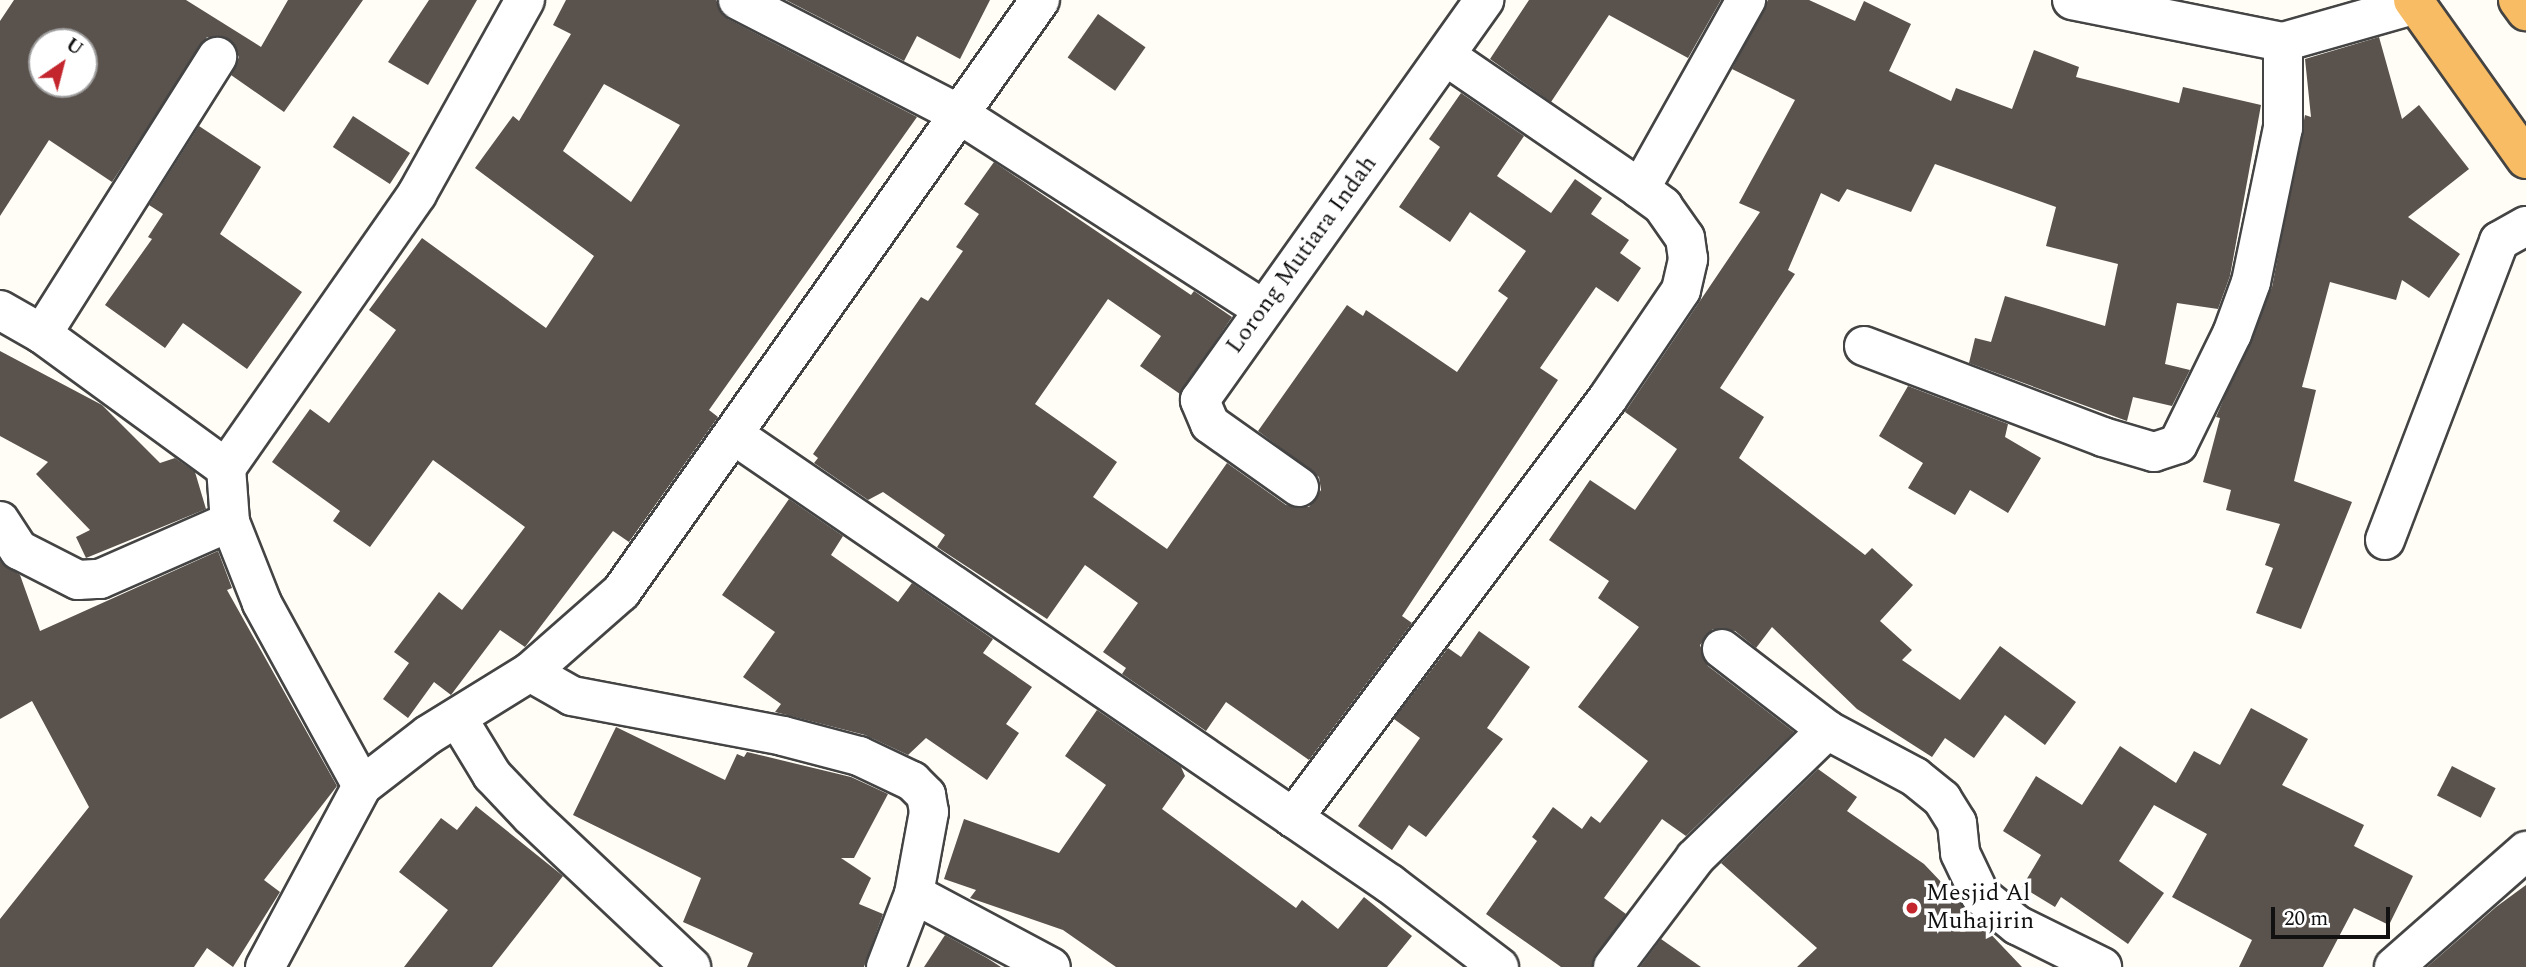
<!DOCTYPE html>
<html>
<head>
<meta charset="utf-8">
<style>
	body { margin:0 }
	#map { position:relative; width:2526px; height:967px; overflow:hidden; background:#fffdf5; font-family:Spectral,serif }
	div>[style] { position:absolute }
	.building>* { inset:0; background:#5a524d; transform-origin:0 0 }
	.roads { filter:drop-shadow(2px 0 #444) drop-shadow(-2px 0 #444) drop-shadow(0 2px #444) drop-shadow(0 -2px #444) }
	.minor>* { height:38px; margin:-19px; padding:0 19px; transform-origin:19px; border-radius:19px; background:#fff }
	.trunk>* { height:38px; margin:-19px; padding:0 19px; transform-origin:19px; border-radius:19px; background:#f7bc64 }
	.dots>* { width:19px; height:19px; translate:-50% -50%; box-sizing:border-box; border:4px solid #fff; border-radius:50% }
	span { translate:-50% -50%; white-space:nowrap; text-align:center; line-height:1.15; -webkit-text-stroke:7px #fff; paint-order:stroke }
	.street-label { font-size:24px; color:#111 }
	.poi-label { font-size:24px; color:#111 }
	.left { translate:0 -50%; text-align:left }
	.north { position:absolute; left:28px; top:28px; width:70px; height:70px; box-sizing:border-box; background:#fff; border:2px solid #a0a0a0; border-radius:50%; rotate:35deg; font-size:19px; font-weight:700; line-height:28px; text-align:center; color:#111 }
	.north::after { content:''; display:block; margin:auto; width:24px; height:32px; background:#c4262e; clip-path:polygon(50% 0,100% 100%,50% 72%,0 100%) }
	.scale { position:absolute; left:2271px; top:907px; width:119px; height:32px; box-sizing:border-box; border:4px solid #111; border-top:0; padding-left:9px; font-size:21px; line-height:24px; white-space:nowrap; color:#111; -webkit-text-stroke:5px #fff; paint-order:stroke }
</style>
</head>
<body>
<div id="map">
	<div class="building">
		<div style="clip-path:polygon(evenodd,14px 0,186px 0,261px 47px,288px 0,363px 0,284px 112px,231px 75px,239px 57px,229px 39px,207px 37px,112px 182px,49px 140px,0 216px,0 21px,14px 0,42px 42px,84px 42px,84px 84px,42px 84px,42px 42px)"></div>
		<div style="clip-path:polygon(429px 0,477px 0,428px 85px,388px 62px)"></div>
		<div style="clip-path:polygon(evenodd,566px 0,716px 0,728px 19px,917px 117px,709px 410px,718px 417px,629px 542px,613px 531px,525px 647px,500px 630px,451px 695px,434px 682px,408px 718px,383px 699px,409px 663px,394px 652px,439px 592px,462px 610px,525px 527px,433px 460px,370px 547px,333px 521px,340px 511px,272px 462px,310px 409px,329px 423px,396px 330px,369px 310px,422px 238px,546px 328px,594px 256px,475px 168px,513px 116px,519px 121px,571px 34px,553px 25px,566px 0,604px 84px,680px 125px,631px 202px,563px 151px,604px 84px)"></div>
		<div style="clip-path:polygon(786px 0,990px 0,960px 59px,917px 36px,904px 61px)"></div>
		<div style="clip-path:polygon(1529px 0,1721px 0,1688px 58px,1609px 15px,1551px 102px,1490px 59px)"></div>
		<div style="clip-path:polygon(1768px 0,1809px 0,1855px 21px,1864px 1px,1911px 24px,1889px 71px,1951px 101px,1956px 88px,2012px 109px,2034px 50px,2079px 67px,2076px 77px,2179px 103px,2183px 87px,2261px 105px,2230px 276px,2218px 309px,2177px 303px,2165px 364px,2190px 370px,2172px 406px,2133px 397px,2127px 421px,1969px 363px,1975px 338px,1991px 342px,2005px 296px,2105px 326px,2118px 264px,2046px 246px,2056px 207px,1935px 164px,1911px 212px,1847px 189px,1839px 202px,1821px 193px,1788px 270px,1795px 274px,1720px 388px,1764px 417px,1739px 458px,1865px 555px,1872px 548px,1913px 585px,1880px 621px,1912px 650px,1902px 660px,1960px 700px,2000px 646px,2076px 702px,2045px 745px,2005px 715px,1974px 758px,1945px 738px,1932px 757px,1857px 709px,1772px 627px,1756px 648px,1735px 631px,1713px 629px,1700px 645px,1708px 666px,1794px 732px,1686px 836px,1662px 819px,1604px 898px,1626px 914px,1592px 967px,1561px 967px,1486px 914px,1537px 841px,1532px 837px,1553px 807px,1582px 829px,1591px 816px,1600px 823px,1648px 761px,1578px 707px,1639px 627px,1598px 598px,1609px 581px,1549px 540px,1590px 480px,1635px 510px,1677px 449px,1625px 412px,1760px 212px,1739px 203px,1795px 100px,1732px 69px)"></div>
		<div style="left:1098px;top:14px;width:58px;height:53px;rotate:35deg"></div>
		<div style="clip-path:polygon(2379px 37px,2402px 119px,2419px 105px,2469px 169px,2408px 217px,2460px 254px,2429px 298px,2402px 280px,2396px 300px,2330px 282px,2302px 387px,2316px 390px,2294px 481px,2352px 502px,2301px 629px,2256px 613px,2273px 568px,2265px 565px,2280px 524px,2226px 510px,2231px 490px,2203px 482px,2220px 418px,2216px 417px,2272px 287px,2305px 115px,2311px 117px,2305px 59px)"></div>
		<div style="clip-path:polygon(1461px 93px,1524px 136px,1497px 176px,1551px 213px,1575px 179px,1602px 198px,1591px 214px,1629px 240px,1620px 253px,1641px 268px,1618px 302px,1596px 287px,1540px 368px,1558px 380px,1402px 616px,1412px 623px,1309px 760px,1226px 702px,1206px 731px,1122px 674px,1126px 668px,1103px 652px,1138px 603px,1085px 565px,1047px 619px,937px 547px,945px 535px,883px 492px,868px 500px,814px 463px,818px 458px,813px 454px,894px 336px,921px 297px,928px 301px,963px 251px,956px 247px,979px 214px,964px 204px,994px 162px,1191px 295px,1194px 291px,1232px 317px,1180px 394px,1140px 366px,1161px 336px,1108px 299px,1035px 404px,1117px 462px,1093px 497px,1167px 549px,1227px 463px,1286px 505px,1309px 507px,1321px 490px,1319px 477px,1258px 431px,1347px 305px,1363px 316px,1366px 310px,1457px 372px,1508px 298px,1498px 291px,1526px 251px,1470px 212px,1450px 242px,1399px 207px,1440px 147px,1429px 139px)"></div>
		<div style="left:353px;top:116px;width:68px;height:37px;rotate:33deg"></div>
		<div style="clip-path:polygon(199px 126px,261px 167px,220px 234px,302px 292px,247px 369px,183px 323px,165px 348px,105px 305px,152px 239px,148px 237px,163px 214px,149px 205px)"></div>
		<div style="clip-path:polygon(0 351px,102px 405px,160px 463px,175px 458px,195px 472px,206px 509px,86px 558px,76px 537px,90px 530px,36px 474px,48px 462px,0 436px)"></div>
		<div style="clip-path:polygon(1908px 386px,2008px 424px,2005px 437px,2041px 458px,2008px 513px,1970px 490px,1955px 515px,1908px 488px,1923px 463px,1879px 436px)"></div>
		<div style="clip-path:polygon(789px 499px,843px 536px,831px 555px,898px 602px,912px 583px,993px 639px,983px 653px,1032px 687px,1006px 724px,1019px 733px,987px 780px,926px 738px,908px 755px,865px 735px,775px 712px,781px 704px,743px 677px,775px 632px,722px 595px)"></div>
		<div style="clip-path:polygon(218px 551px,232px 588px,227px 590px,337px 786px,264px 880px,280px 892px,233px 967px,207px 948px,194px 967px,0 967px,0 919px,89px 807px,32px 701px,0 719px,0 561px,20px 575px,40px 631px)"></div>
		<div style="clip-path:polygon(1479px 631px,1530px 667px,1487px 728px,1503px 739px,1426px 837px,1409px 825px,1392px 850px,1358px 826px,1420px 738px,1394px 719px,1448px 648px,1461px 657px)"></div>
		<div style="clip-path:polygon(2251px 708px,2308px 739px,2282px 785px,2364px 825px,2354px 846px,2413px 876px,2389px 925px,2354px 908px,2323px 967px,2239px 967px,2252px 940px,2172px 897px,2207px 834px,2154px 805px,2119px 861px,2164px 893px,2128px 944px,2061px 897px,2055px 907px,2022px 887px,2041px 855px,2003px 831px,2036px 776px,2082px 805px,2120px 746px,2176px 783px,2194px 751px,2220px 765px)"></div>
		<div style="clip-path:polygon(1097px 710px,1181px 767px,1185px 776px,1162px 809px,1296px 908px,1302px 900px,1338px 929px,1364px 897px,1412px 936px,1387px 967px,1116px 967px,1063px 930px,970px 898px,976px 890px,944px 879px,964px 819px,1059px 853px,1106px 785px,1065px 756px)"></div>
		<div style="clip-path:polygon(616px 727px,725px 780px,737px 754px,744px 757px,747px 752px,851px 777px,888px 794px,854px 858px,841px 858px,871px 878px,859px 904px,883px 914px,864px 967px,747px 967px,753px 953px,683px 922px,701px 878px,573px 815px)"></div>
		<div style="left:2452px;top:766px;width:49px;height:33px;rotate:27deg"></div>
		<div style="clip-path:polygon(1818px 769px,1857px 797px,1847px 811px,1924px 864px,2022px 967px,1797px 967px,1817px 948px,1721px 863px)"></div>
		<div style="clip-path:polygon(476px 806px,563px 876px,492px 967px,404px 967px,448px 910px,399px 872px,441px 818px,457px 830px)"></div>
		<div style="clip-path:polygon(2526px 885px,2526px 967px,2427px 967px,2496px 907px)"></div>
		<div style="clip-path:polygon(945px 935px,987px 958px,1001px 967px,924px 967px)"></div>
		<div style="clip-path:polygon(1661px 939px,1701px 967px,1640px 967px)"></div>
	</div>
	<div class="roads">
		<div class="minor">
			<div style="left:738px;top:0;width:249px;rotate:27.3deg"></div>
			<div style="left:959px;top:114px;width:361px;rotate:32.7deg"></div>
			<div style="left:2072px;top:0;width:215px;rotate:11.3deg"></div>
			<div style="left:2283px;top:42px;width:138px;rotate:-15.9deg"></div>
			<div style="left:1446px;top:56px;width:235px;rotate:34.4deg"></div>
			<div style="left:1640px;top:189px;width:217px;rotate:-60.7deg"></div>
			<div style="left:0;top:310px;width:48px;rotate:29.7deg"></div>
			<div style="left:42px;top:334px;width:228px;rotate:36.1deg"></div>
			<div style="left:42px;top:334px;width:328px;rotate:-57.7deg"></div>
			<div style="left:1864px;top:346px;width:256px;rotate:20.8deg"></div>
			<div style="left:2103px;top:437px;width:53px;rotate:16.4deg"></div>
			<div style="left:2154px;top:452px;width:25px;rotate:-18deg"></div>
			<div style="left:2178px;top:444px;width:123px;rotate:-63.9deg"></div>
			<div style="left:2232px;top:334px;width:55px;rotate:-69.9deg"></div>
			<div style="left:2251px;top:282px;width:157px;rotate:-78.3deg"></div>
			<div style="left:2283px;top:128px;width:86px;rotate:-90deg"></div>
			<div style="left:734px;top:435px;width:795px;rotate:34.39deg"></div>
			<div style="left:1390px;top:884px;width:137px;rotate:37.3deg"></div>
			<div style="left:1299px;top:487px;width:109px;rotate:-144.7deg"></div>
			<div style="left:1210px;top:424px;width:26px;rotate:-113deg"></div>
			<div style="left:1200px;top:400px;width:491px;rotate:-54.6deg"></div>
			<div style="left:0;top:521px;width:35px;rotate:57deg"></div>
			<div style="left:19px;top:550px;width:66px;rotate:27deg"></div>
			<div style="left:78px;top:580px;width:22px;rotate:-3deg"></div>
			<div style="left:100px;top:579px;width:142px;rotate:-23.7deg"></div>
			<div style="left:2385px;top:540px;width:320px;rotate:-69.1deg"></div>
			<div style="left:2499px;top:241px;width:31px;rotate:-29deg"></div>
			<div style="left:1722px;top:649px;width:133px;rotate:37.6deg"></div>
			<div style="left:1827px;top:730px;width:100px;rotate:28.1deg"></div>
			<div style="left:1915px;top:777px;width:35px;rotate:39deg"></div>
			<div style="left:1942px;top:799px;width:28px;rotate:58deg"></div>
			<div style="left:1957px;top:823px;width:30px;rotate:84deg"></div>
			<div style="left:1960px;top:853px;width:47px;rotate:64.5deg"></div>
			<div style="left:1980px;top:895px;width:48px;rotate:39deg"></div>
			<div style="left:2017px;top:925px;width:95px;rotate:26.3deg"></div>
			<div style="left:530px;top:672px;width:48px;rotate:29.7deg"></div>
			<div style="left:572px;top:696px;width:215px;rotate:10.7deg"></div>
			<div style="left:783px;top:736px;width:79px;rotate:14.7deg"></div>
			<div style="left:859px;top:756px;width:59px;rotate:25.3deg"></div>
			<div style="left:912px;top:781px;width:20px;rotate:45deg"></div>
			<div style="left:926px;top:795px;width:17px;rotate:80deg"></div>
			<div style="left:929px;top:812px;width:83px;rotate:100.4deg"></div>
			<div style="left:914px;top:894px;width:78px;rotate:111deg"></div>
			<div style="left:458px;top:719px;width:66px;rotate:58.7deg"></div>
			<div style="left:492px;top:775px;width:57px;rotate:46.4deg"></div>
			<div style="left:531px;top:816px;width:220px;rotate:43.3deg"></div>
			<div style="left:362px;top:786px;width:209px;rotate:-118.7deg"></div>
			<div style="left:262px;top:603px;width:87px;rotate:-111.6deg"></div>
			<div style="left:230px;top:522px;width:54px;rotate:-94.2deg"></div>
			<div style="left:226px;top:468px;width:334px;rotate:-55.1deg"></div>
			<div style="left:417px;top:194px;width:222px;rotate:-60.9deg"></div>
			<div style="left:1293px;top:818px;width:525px;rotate:-53.13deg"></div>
			<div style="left:1608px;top:398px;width:130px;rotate:-55.9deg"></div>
			<div style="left:1681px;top:290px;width:32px;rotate:-77deg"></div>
			<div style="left:1688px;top:259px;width:21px;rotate:-98deg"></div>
			<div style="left:1685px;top:238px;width:39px;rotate:-125deg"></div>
			<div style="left:1663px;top:206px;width:29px;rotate:-144deg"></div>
			<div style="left:914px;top:894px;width:155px;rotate:28.1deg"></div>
			<div style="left:265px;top:967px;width:205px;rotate:-61.8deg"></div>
			<div style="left:362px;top:786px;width:83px;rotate:-37.7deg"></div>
			<div style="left:428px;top:735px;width:120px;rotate:-31.7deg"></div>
			<div style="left:530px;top:672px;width:121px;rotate:-41.3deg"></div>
			<div style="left:621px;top:592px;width:725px;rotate:-54.71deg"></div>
			<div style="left:1613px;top:967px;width:136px;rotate:-53deg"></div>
			<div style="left:1695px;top:858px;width:184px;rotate:-44.1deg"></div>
			<div style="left:2394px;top:967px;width:176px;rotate:-41.3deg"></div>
		</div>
		<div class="trunk">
			<div style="left:2413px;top:0;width:195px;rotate:54.6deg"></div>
			<div style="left:2518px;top:0;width:14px;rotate:54deg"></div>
		</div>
	</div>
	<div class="dots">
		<div style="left:1912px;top:908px;background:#c4262e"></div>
	</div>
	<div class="street-label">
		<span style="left:1302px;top:255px;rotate:-54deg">Lorong Mutiara Indah</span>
	</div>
	<div class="poi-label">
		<span class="left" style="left:1926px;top:908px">Mesjid Al<br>Muhajirin</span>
	</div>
	<div class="north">U</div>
	<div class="scale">20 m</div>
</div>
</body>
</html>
